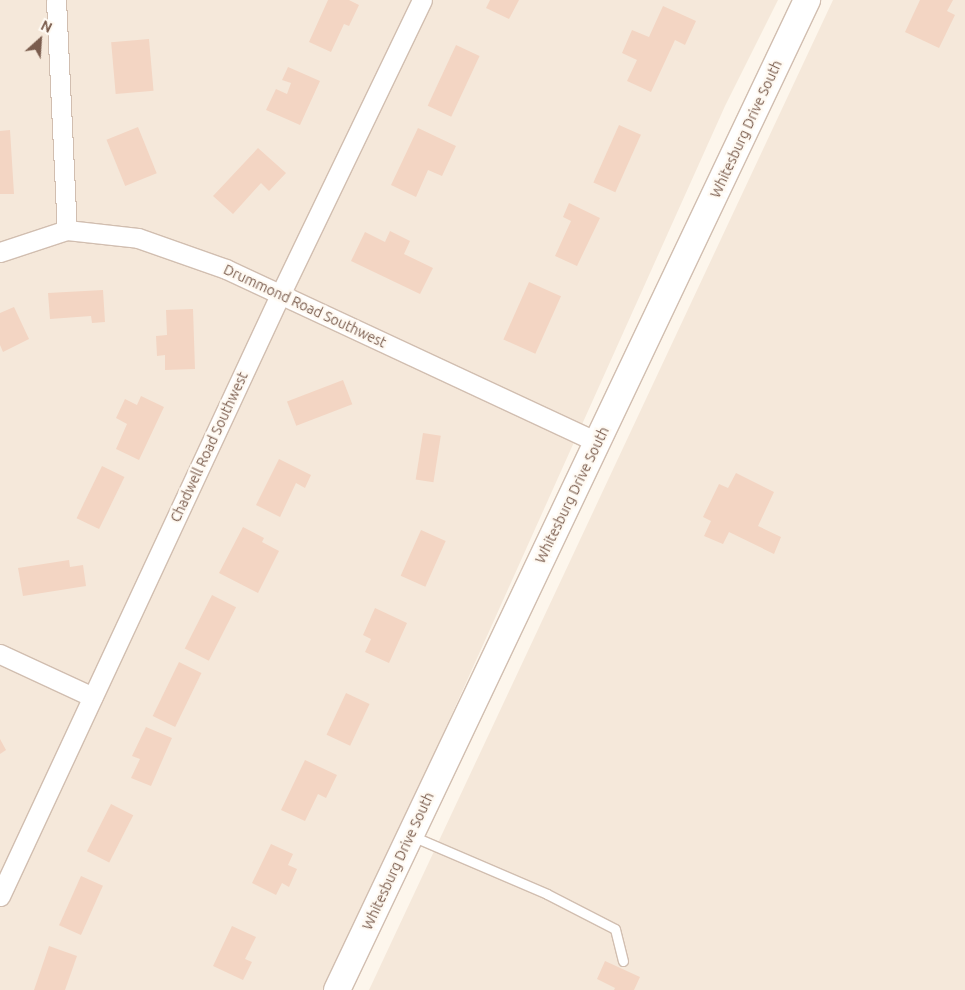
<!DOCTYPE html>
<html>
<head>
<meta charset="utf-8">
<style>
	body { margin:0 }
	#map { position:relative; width:965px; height:990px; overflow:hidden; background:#fdf6ec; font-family:Ubuntu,sans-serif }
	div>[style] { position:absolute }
	.residential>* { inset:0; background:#f5e8da }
	.building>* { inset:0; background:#f3d5c3; transform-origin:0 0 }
	.roads { filter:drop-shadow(1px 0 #d1beb0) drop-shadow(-1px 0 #d1beb0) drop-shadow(0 1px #d1beb0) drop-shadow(0 -1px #d1beb0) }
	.service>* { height:9px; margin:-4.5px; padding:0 4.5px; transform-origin:4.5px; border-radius:4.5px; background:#fff }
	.minor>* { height:19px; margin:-9.5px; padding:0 9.5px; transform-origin:9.5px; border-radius:9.5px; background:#fff }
	.secondary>* { height:26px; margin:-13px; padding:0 13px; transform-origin:13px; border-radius:13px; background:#fff }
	span { translate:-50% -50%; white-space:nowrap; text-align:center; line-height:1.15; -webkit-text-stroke:4.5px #fffaf3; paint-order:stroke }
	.street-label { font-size:14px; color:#7a5c4d }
	.north { position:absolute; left:15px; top:15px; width:50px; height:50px; -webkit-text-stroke:4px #fffaf3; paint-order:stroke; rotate:26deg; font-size:14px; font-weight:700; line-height:20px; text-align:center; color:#7a5c4d }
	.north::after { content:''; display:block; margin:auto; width:18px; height:22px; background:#7a5c4d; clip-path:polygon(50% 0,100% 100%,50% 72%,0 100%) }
</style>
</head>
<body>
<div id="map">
	<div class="residential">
		<div style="clip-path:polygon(0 0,778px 0,725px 106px,328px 990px,0 990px)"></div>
		<div style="clip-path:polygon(833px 0,965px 0,965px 990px,369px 990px)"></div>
	</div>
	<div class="building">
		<div style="clip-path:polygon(328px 0,349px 0,359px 5px,349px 26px,344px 24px,331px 52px,309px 42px)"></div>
		<div style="clip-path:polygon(490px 0,519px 0,509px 19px,486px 8px)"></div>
		<div style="clip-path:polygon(920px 0,953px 0,947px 11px,955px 15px,939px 48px,905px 32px)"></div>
		<div style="clip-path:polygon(663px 6px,696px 21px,685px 45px,675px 40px,651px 92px,627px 81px,637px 60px,622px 53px,632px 30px,649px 37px)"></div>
		<div style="left:149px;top:39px;width:52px;height:38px;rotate:85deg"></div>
		<div style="left:456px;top:45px;width:26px;height:67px;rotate:25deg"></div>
		<div style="clip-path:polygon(288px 67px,320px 81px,300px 125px,266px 110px,276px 89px,287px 94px,291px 83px,282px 80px)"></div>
		<div style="left:619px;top:125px;width:24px;height:63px;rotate:24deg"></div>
		<div style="left:138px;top:127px;width:50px;height:34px;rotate:68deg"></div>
		<div style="clip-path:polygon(418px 128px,456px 146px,442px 176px,428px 170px,416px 197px,391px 185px)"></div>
		<div style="clip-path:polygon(10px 130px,14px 194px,0 194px,0 131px)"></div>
		<div style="clip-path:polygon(258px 148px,286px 173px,269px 191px,261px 183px,233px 214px,213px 196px)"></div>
		<div style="clip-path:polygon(569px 203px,600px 218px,577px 266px,555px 256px,571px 221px,563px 217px)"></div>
		<div style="clip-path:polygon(390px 231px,410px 241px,404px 254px,433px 268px,420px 294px,351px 261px,365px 232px,385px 242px)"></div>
		<div style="left:529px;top:282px;width:35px;height:63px;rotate:24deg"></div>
		<div style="clip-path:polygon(103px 290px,105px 322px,92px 323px,91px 316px,50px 319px,48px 293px)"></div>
		<div style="clip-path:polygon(14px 307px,29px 339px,3px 352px,0 345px,0 313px)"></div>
		<div style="clip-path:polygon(193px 309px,195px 369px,165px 370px,165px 355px,157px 356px,156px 336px,167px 335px,166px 310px)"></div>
		<div style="left:343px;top:380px;width:26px;height:60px;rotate:69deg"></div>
		<div style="clip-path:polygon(141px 396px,164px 407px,139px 460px,116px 449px,127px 424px,116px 418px,125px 399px,137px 405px)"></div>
		<div style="left:423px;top:433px;width:18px;height:47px;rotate:9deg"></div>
		<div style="clip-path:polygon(279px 459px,311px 475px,305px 488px,296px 483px,280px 517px,256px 505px)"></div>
		<div style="left:102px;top:466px;width:25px;height:58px;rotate:26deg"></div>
		<div style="clip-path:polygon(736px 473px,774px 492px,758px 526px,781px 537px,774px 554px,729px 532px,723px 544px,704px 536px,711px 521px,703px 517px,719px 484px,728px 488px)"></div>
		<div style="clip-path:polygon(243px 527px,264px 538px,262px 542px,279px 551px,258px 593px,219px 573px)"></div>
		<div style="left:421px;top:530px;width:27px;height:50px;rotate:24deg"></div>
		<div style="clip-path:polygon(69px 560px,70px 567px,83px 565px,86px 586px,23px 596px,18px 568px)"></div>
		<div style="left:212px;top:595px;width:27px;height:60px;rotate:27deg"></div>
		<div style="clip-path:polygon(375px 608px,407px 623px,389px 663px,365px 652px,371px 639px,363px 635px)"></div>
		<div style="left:179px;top:662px;width:25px;height:60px;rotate:26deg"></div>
		<div style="left:346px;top:693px;width:26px;height:46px;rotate:25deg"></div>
		<div style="clip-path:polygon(146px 727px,172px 738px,151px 786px,131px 778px,140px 759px,132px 756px)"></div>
		<div style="clip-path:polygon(0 739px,6px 750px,0 754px)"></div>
		<div style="clip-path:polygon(305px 760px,337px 775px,326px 798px,318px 794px,305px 821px,281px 810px)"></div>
		<div style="left:111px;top:804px;width:25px;height:53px;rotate:27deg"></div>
		<div style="clip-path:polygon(271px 844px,293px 854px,288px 865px,297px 869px,289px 887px,282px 883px,276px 895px,252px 883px)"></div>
		<div style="left:81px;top:876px;width:24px;height:54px;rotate:24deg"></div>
		<div style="clip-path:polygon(232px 926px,256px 937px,245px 959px,252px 962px,243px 980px,213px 966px)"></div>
		<div style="clip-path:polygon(49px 946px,77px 956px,65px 990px,34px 990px)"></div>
		<div style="clip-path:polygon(605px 961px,640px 977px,634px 990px,614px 990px,615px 988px,597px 979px)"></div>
	</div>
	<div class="roads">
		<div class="service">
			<div style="left:412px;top:836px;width:147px;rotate:23.2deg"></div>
			<div style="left:547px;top:894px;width:76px;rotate:27.2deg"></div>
			<div style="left:615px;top:929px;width:33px;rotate:76deg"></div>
		</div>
		<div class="minor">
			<div style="left:56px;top:0;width:230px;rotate:87.3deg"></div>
			<div style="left:0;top:252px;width:71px;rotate:-18.2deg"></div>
			<div style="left:67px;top:230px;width:71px;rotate:6.4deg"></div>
			<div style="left:138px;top:238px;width:93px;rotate:19.4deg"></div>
			<div style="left:226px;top:269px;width:409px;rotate:25deg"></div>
			<div style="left:0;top:654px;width:102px;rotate:24.8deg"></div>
			<div style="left:0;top:896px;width:663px;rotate:-65.02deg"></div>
			<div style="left:280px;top:295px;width:327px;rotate:-64.3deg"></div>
		</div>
		<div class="secondary">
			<div style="left:337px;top:990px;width:1096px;rotate:-64.6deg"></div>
		</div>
	</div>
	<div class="street-label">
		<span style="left:746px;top:129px;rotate:-65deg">Whitesburg Drive South</span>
		<span style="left:305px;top:306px;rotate:25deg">Drummond Road Southwest</span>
		<span style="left:209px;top:447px;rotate:-65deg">Chadwell Road Southwest</span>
		<span style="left:572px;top:495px;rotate:-64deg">Whitesburg Drive South</span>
		<span style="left:398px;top:861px;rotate:-65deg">Whitesburg Drive South</span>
	</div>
	<div class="north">N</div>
</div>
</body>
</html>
